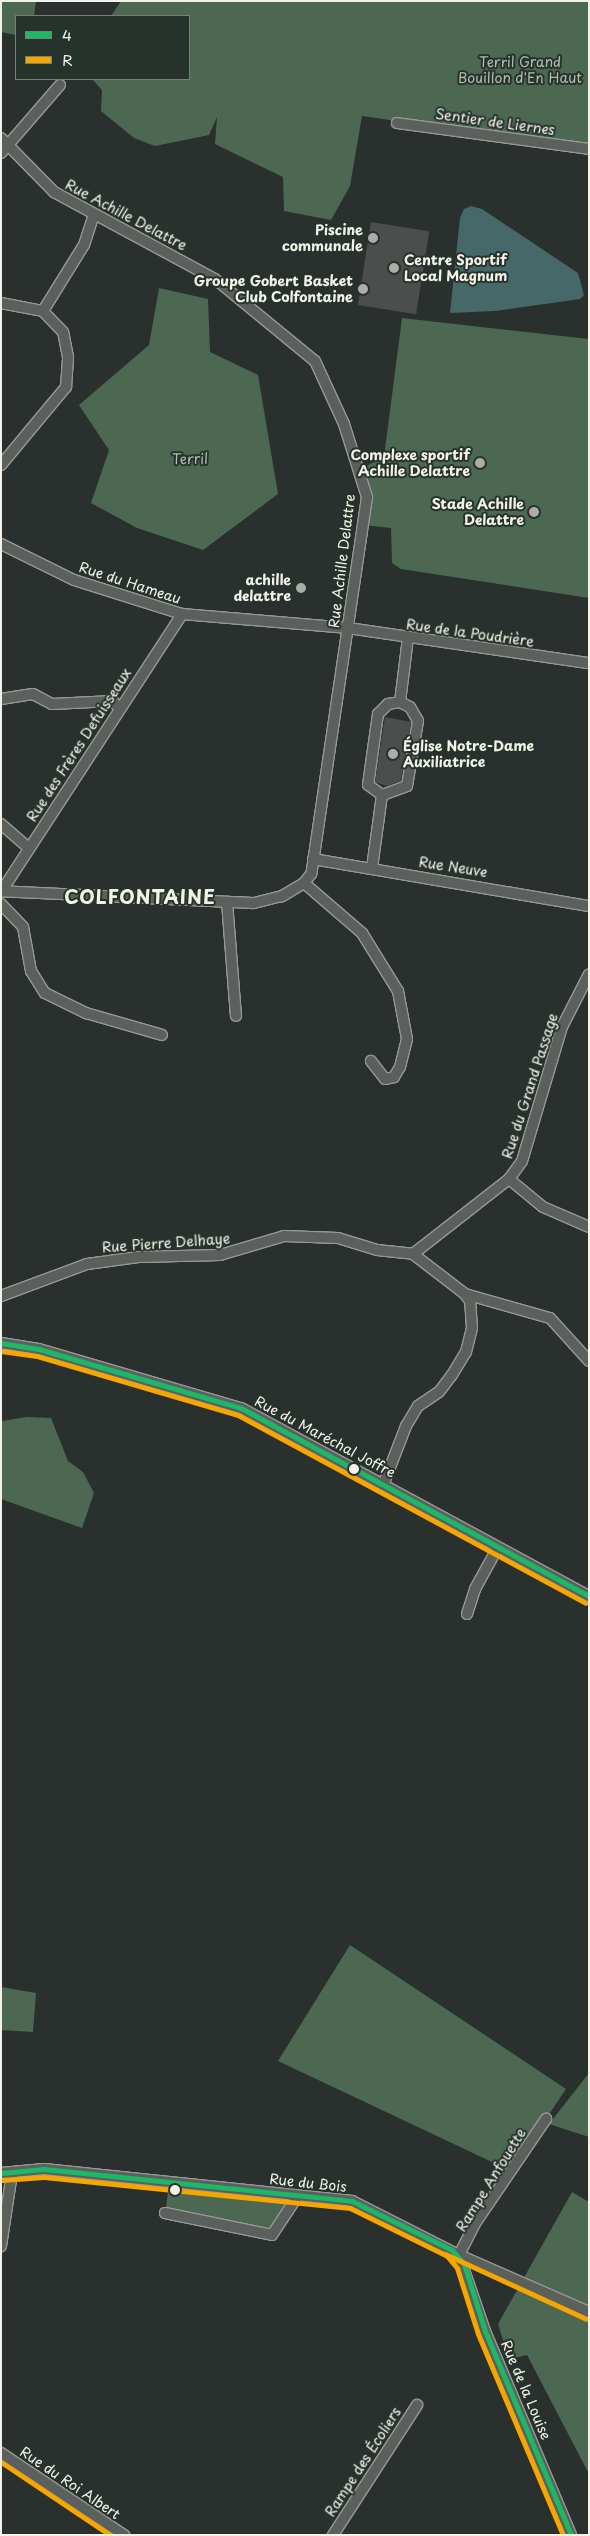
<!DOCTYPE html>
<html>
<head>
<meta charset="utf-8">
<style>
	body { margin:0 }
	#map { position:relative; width:590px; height:2536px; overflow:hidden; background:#29302d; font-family:"Playpen Sans",sans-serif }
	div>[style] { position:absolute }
	.green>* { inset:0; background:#4c6853 }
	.water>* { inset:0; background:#466868 }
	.building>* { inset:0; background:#4c4d4d; transform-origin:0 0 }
	.roads { filter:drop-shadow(1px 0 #969996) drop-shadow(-1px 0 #969996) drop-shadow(0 1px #969996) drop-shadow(0 -1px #969996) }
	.minor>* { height:10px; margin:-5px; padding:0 5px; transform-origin:5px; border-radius:5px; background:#5c605c }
	.bus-1>* { height:5px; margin:-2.5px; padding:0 2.5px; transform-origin:2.5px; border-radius:2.5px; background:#1ab867 }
	.bus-2>* { height:5px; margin:-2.5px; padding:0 2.5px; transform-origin:2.5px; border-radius:2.5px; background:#f7a600 }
	.dots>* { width:14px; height:14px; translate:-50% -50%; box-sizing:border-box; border:2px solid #26332d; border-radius:50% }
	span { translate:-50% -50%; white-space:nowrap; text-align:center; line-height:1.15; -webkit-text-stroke:4px #26332d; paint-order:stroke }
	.park-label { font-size:14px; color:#b3beaf }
	.street-label { font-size:14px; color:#f4f1e8 }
	.poi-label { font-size:14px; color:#f4f1e8; font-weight:700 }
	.right { translate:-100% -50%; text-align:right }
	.left { translate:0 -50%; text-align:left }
	.district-label { font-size:19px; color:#f4f1e8; font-weight:700; letter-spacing:1px }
	.frame { position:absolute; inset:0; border:2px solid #f4f1e8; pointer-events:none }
	.legend { position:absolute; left:15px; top:15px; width:175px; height:65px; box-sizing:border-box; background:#26332d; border:1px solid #787f78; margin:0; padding:6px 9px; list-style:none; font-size:15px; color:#f4f1e8 }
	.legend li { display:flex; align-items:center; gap:10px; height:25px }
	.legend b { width:25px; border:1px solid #787f78 }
</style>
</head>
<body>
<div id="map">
	<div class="green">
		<div style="clip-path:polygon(1px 1px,36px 1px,34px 16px,16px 16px,16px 35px,1px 32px)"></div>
		<div style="clip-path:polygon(121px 1px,589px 1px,589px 149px,362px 116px,350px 186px,331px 220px,284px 211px,283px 177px,215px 144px,217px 117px,209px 135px,155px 146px,134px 138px,101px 111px,102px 90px,92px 79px,189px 79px,189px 16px,111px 16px)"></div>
		<div style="clip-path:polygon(159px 288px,208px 299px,210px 352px,258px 375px,278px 494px,203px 550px,137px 528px,91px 503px,109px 450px,79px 405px,149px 345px)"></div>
		<div style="clip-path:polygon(402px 318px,589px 339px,589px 598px,401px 569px,392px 563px,391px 528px,363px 525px,367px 497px,360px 469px,384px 457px)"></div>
		<div style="clip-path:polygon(27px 1417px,51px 1418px,68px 1461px,83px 1472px,94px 1493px,82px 1528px,1px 1499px,2px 1421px)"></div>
		<div style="clip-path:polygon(350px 1945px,566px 2089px,511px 2171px,278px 2061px)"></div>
		<div style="clip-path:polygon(1px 1987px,36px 1993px,33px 2032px,1px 2030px)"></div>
		<div style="clip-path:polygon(589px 2073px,589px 2137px,549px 2124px)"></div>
		<div style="clip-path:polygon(169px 2186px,285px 2198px,288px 2205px,270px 2231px,165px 2213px)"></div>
		<div style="clip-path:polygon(572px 2192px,589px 2202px,589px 2474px,527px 2355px,509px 2359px,498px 2324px)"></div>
	</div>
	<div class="water">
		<div style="clip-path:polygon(471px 206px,482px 209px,578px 273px,584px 295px,580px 299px,495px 311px,450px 313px,460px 218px,464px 209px)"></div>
	</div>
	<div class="building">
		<div style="left:371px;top:222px;width:59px;height:84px;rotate:9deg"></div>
		<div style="clip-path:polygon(385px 717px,411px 722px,401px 781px,387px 786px,375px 782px)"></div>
	</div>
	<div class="roads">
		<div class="minor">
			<div style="left:397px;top:123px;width:194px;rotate:7.7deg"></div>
			<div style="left:1px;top:138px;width:76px;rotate:45.5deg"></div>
			<div style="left:54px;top:192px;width:183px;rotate:28.4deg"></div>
			<div style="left:215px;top:279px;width:129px;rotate:39.4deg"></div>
			<div style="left:315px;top:361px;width:69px;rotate:65.3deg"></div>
			<div style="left:344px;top:424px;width:77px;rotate:72.5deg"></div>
			<div style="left:367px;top:497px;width:381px;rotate:98.4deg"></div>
			<div style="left:311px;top:874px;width:11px;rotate:128deg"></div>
			<div style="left:304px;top:883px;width:26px;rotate:149deg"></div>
			<div style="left:282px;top:896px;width:30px;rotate:166deg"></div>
			<div style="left:253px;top:903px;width:251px;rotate:-177.3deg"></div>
			<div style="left:1px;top:153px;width:90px;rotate:-49.1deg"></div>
			<div style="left:1px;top:303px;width:43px;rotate:10.8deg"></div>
			<div style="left:1px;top:465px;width:102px;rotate:-50.2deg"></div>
			<div style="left:66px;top:387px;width:30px;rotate:-86deg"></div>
			<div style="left:68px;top:357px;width:25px;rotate:-101deg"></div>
			<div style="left:63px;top:332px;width:29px;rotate:-134deg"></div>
			<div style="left:43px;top:311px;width:78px;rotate:-58.2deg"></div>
			<div style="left:84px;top:245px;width:32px;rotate:-72deg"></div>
			<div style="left:1px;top:544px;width:81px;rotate:26.3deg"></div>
			<div style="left:74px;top:580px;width:113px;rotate:17.5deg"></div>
			<div style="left:182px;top:614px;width:167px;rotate:4.8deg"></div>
			<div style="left:348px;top:628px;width:244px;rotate:8.3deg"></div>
			<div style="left:1px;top:699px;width:32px;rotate:-9deg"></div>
			<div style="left:33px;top:694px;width:21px;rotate:28deg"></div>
			<div style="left:52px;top:704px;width:61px;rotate:-2.8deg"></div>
			<div style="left:113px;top:701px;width:8px;rotate:50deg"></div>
			<div style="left:400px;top:702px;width:64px;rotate:-82.9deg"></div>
			<div style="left:1px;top:824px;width:37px;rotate:41deg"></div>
			<div style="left:313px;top:859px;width:280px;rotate:9.7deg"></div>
			<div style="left:372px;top:868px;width:74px;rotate:-82.2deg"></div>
			<div style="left:382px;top:795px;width:17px;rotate:-144deg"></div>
			<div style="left:368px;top:785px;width:72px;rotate:-82deg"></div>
			<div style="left:378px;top:714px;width:14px;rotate:-45deg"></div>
			<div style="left:388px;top:704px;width:12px;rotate:-9deg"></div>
			<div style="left:400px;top:702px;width:11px;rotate:27deg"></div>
			<div style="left:410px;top:707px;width:16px;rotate:60deg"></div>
			<div style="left:418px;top:721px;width:66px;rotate:99.6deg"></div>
			<div style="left:407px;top:786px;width:27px;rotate:160deg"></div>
			<div style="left:304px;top:883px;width:77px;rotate:40.8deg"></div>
			<div style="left:362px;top:933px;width:68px;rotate:58.2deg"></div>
			<div style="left:398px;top:991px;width:49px;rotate:79.4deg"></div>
			<div style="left:407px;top:1039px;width:29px;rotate:104deg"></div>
			<div style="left:400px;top:1067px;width:12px;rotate:121deg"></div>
			<div style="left:394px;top:1077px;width:9px;rotate:167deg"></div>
			<div style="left:385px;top:1079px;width:23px;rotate:-128deg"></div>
			<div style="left:1px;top:892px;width:332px;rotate:-56.9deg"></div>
			<div style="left:227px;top:902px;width:114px;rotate:85.5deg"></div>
			<div style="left:1px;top:904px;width:32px;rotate:46deg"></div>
			<div style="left:23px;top:927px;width:45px;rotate:79.7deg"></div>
			<div style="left:31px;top:971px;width:26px;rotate:58deg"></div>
			<div style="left:45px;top:993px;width:46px;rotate:26deg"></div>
			<div style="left:86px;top:1013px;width:79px;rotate:16.1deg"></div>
			<div style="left:509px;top:1179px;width:44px;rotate:39.5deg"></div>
			<div style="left:543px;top:1207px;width:50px;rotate:23.5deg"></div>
			<div style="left:465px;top:1294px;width:88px;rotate:15.8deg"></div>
			<div style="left:550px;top:1318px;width:58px;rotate:47.8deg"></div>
			<div style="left:1px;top:1296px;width:92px;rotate:-20.4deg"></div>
			<div style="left:87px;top:1264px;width:52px;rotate:-7.7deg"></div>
			<div style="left:139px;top:1257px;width:81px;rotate:-1.4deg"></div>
			<div style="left:220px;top:1255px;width:67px;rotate:-16.5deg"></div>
			<div style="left:284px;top:1236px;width:54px;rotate:2.1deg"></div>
			<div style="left:338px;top:1238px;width:41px;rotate:17.1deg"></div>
			<div style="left:377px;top:1250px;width:36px;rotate:6deg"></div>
			<div style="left:413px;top:1254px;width:122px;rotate:-38deg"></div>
			<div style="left:509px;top:1179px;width:22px;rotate:-54deg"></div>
			<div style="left:522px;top:1161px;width:140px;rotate:-73.4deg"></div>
			<div style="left:562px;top:1027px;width:59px;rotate:-63deg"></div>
			<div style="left:1px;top:1343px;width:38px;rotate:9deg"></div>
			<div style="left:39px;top:1349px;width:210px;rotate:16.3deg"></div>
			<div style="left:241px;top:1408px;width:396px;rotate:28.4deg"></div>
			<div style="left:384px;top:1483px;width:61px;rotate:-68.9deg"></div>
			<div style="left:406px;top:1426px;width:23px;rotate:-59deg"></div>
			<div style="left:418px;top:1406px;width:25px;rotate:-34deg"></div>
			<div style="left:439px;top:1392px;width:21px;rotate:-53deg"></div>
			<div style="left:452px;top:1375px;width:27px;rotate:-59deg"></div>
			<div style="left:466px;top:1352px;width:25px;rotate:-76deg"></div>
			<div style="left:472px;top:1328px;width:27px;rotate:-94deg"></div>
			<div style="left:470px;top:1301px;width:9px;rotate:-126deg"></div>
			<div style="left:465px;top:1294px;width:66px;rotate:-142.4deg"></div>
			<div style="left:467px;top:1614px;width:26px;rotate:-72deg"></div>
			<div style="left:475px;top:1589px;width:46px;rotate:-61.2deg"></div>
			<div style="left:1px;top:2173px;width:43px;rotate:-5.3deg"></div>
			<div style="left:44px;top:2169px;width:310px;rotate:5.9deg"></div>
			<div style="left:352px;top:2201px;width:120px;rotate:26.8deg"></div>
			<div style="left:459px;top:2255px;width:142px;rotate:23.7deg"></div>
			<div style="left:165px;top:2213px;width:109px;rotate:11.6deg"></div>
			<div style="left:272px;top:2235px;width:45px;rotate:-56.7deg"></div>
			<div style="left:1px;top:2246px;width:74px;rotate:-81.4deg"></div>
			<div style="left:459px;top:2255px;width:80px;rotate:71.1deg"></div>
			<div style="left:485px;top:2331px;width:221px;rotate:67.1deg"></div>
			<div style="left:459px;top:2255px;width:37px;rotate:-63deg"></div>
			<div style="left:476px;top:2222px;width:125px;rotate:-55.8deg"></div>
			<div style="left:1px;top:2453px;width:148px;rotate:33.7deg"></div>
			<div style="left:333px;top:2535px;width:155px;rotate:-57.1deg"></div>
		</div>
	</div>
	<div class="bus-1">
		<div style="left:1px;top:1343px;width:38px;rotate:9deg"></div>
		<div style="left:39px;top:1349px;width:210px;rotate:16.3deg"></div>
		<div style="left:241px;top:1408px;width:396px;rotate:28.4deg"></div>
		<div style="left:1px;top:2173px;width:43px;rotate:-5.3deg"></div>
		<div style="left:44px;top:2169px;width:310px;rotate:5.9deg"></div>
		<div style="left:352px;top:2201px;width:111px;rotate:26.1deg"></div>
		<div style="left:452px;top:2250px;width:18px;rotate:49deg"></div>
		<div style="left:464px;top:2264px;width:70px;rotate:72.6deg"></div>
		<div style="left:485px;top:2331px;width:221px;rotate:67.1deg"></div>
	</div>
	<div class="bus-2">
		<div style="left:1px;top:1351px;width:36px;rotate:8deg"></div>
		<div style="left:37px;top:1356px;width:209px;rotate:16.4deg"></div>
		<div style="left:238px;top:1415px;width:395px;rotate:28.4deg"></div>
		<div style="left:2px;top:2180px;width:42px;rotate:-4.1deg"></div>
		<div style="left:44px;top:2177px;width:308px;rotate:5.8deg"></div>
		<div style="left:350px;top:2208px;width:108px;rotate:26.3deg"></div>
		<div style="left:447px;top:2256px;width:16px;rotate:50deg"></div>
		<div style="left:457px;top:2268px;width:69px;rotate:72.3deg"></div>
		<div style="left:478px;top:2334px;width:218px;rotate:67.1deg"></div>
		<div style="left:445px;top:2254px;width:155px;rotate:24.7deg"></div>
		<div style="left:1px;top:2462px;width:131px;rotate:33.8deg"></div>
	</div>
	<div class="dots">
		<div style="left:373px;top:238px;background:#adada7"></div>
		<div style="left:394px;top:268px;background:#adada7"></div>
		<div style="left:363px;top:289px;background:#adada7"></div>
		<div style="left:480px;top:463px;background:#adada7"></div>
		<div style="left:534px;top:512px;background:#adada7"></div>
		<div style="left:301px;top:588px;background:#adada7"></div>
		<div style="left:393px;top:754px;background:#adada7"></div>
		<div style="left:354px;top:1469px;background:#f4f1e8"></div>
		<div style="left:175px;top:2190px;background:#f4f1e8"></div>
	</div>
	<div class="park-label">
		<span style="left:520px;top:70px">Terril Grand<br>Bouillon d'En Haut</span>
		<span style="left:190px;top:459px">Terril</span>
	</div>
	<div class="street-label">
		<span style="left:495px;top:122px;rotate:8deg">Sentier de Liernes</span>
		<span style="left:126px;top:215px;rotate:28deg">Rue Achille Delattre</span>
		<span style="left:342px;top:561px;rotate:-83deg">Rue Achille Delattre</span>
		<span style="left:130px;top:583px;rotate:18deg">Rue du Hameau</span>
		<span style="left:470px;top:633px;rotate:8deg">Rue de la Poudrière</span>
		<span style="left:79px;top:745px;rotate:-57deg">Rue des Frères Defuisseaux</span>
		<span style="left:453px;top:867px;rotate:9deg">Rue Neuve</span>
		<span style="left:530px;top:1086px;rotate:-72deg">Rue du Grand Passage</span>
		<span style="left:166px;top:1243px;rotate:-4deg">Rue Pierre Delhaye</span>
		<span style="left:325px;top:1437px;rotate:28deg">Rue du Maréchal Joffre</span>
		<span style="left:491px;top:2180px;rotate:-58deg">Rampe Anfouette</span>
		<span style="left:308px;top:2183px;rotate:6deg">Rue du Bois</span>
		<span style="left:526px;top:2390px;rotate:67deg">Rue de la Louise</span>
		<span style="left:363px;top:2462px;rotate:-57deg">Rampe des Écoliers</span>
		<span style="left:70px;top:2483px;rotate:34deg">Rue du Roi Albert</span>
	</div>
	<div class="poi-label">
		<span class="right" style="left:363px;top:238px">Piscine<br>communale</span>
		<span class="left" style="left:404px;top:268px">Centre Sportif<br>Local Magnum</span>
		<span class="right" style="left:353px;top:289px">Groupe Gobert Basket<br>Club Colfontaine</span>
		<span class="right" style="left:470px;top:463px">Complexe sportif<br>Achille Delattre</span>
		<span class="right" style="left:524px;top:512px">Stade Achille<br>Delattre</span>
		<span class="right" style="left:291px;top:588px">achille<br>delattre</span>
		<span class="left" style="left:403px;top:754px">Église Notre-Dame<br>Auxiliatrice</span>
	</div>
	<div class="district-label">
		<span style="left:140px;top:897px">COLFONTAINE</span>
	</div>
	<div class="frame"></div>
	<ul class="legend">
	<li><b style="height:6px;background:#1ab867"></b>4</li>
	<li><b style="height:6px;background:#f7a600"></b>R</li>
	</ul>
</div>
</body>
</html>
